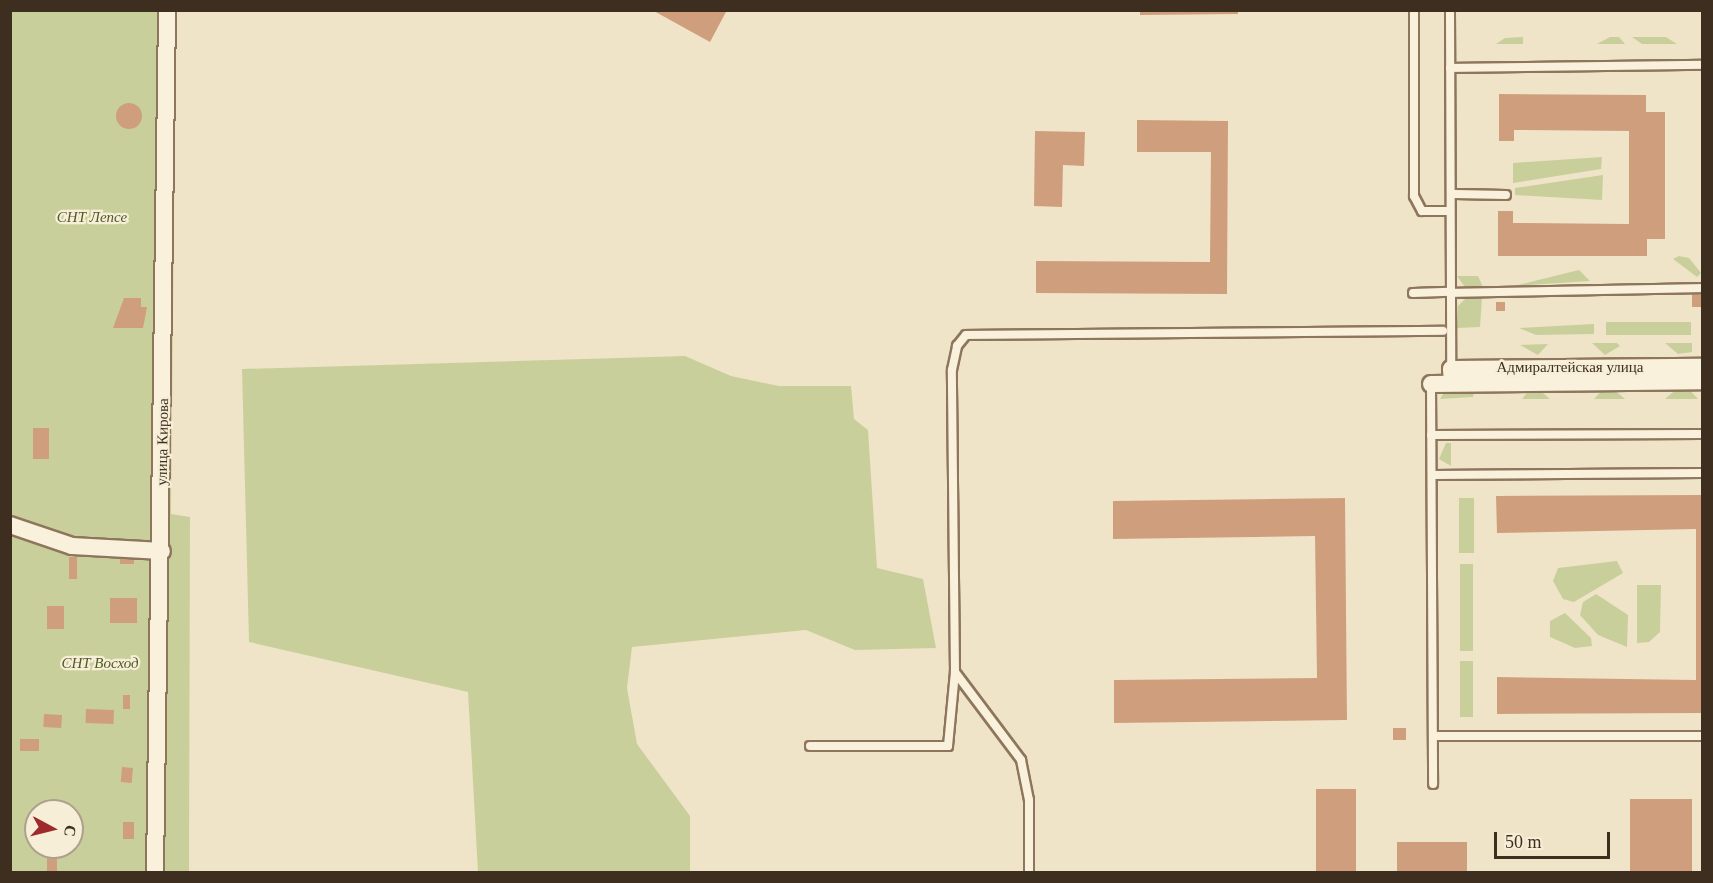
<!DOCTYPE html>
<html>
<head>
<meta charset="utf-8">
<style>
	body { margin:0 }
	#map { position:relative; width:1713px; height:883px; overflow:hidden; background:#f0e4c8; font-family:Georgia,serif }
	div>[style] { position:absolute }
	.green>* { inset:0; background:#c9cf9b; transform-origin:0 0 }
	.building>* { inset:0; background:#cf9f7d; transform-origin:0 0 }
	.round { border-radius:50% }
	.roads { filter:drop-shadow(2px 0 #8d765c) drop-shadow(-2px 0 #8d765c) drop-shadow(0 2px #8d765c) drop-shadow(0 -2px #8d765c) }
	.service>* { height:8px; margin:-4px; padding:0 4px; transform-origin:4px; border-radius:4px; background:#faf1dc }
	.minor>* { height:16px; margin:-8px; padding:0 8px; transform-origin:8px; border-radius:8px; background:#faf1dc }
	span { translate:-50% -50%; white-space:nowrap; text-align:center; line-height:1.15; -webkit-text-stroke:4.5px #f7eed8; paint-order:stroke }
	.park-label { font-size:15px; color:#4d5a26; font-style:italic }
	.street-label { font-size:15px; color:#3d2e20 }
	.frame { position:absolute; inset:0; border:12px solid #3d2e20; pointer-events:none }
	.north { position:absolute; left:24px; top:799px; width:60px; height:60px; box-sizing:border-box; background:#f7eed8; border:2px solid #ada18e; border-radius:50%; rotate:97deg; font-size:16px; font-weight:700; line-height:24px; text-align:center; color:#3d2e20 }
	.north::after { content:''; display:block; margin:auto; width:21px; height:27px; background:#9e2a2b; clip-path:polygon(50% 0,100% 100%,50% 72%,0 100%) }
	.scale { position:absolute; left:1494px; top:832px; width:116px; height:27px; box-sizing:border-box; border:3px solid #3d2e20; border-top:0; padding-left:8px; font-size:18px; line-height:21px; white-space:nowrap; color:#3d2e20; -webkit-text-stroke:4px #f7eed8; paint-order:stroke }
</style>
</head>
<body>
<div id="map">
	<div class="green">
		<div style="clip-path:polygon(evenodd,10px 11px,176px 11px,171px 514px,190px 517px,189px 872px,11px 872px,10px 11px,36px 811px,72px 811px,72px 847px,36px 847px,36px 811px)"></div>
		<div style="clip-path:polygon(1523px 37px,1523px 44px,1496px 44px,1505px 38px)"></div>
		<div style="clip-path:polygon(1610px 37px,1619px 37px,1625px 44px,1597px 44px)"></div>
		<div style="clip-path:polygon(1632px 37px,1666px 37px,1677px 44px,1642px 44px)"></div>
		<div style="clip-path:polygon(1602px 157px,1601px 169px,1513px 183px,1513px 163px)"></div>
		<div style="clip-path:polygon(1603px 175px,1602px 200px,1515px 195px,1515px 188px)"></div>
		<div style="clip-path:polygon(1679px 256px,1689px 258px,1701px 273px,1697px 277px,1673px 259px)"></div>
		<div style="clip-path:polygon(1579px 270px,1590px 281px,1514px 286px)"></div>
		<div style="clip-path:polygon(1457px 276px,1478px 276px,1483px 287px,1465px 287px)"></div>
		<div style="clip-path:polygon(1466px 298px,1482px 298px,1480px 327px,1457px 328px,1458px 306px)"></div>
		<div style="left:1606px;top:322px;width:85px;height:13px"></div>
		<div style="clip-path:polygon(1594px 324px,1594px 334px,1536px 335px,1519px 328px)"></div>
		<div style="clip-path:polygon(1592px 343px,1617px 343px,1620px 346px,1605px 355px)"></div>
		<div style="clip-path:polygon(1665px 343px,1692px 343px,1692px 352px,1678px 354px)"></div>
		<div style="clip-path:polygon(1548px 344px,1538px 355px,1520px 345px)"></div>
		<div style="clip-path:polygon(685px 356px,731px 376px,779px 386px,851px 386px,854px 419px,868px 430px,877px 568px,923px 579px,936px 648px,855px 650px,806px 630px,632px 647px,627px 688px,637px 744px,690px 816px,690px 872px,478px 872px,468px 692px,249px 642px,242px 369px)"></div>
		<div style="clip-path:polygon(1605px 387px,1611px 387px,1625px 399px,1594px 399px)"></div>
		<div style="clip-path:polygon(1679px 387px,1687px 387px,1698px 399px,1665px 399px)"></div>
		<div style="clip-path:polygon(1531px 388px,1537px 388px,1550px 399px,1522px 399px)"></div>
		<div style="clip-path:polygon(1446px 389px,1474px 392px,1473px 397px,1440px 399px)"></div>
		<div style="clip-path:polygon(1446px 443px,1451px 443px,1451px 466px,1439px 459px)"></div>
		<div style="left:1459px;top:498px;width:15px;height:55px"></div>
		<div style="clip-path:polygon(1617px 561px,1623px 573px,1574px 602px,1563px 599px,1553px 581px,1558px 568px)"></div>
		<div style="left:1460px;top:564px;width:13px;height:87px"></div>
		<div style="clip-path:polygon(1637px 585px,1661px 585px,1660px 632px,1649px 642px,1637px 643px)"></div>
		<div style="clip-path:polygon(1596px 594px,1628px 615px,1627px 647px,1598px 635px,1580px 615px,1583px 602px)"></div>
		<div style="clip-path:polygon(1565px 613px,1591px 638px,1592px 646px,1575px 648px,1550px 637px,1550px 621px)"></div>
		<div style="left:1460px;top:661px;width:13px;height:56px"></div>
	</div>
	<div class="building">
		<div style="clip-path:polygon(652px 10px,727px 10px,710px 42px)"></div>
		<div style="clip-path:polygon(1140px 10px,1238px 10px,1238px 14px,1140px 15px)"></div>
		<div style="clip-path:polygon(1499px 94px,1646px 95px,1646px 112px,1665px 112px,1665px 239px,1647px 239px,1647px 256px,1498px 256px,1498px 211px,1513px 211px,1513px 223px,1629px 224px,1629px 131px,1514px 130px,1514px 141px,1499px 141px)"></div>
		<div class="round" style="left:116px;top:103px;width:26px;height:26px"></div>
		<div style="clip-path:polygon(1137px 120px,1228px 121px,1227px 294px,1036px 293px,1036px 261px,1210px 262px,1211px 152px,1137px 152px)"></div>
		<div style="clip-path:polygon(1035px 131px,1085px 132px,1084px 166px,1063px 165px,1062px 207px,1034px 206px)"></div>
		<div style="left:1702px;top:293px;width:14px;height:10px;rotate:90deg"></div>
		<div style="clip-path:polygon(124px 298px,141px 298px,141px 307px,147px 307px,143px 328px,113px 328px)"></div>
		<div style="left:1496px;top:302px;width:9px;height:9px"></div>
		<div style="left:33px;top:428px;width:16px;height:31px"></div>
		<div style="clip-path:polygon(1702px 495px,1702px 713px,1497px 714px,1497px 677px,1696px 680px,1696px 529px,1497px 533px,1496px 496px)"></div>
		<div style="clip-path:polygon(1345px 498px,1347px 720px,1114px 723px,1114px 680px,1317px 678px,1315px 536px,1113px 539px,1113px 501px)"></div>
		<div style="left:120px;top:554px;width:14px;height:10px"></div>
		<div style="left:69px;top:557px;width:8px;height:22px"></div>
		<div style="left:110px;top:598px;width:27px;height:25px"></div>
		<div style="left:47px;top:606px;width:17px;height:23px"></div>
		<div style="left:123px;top:695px;width:7px;height:14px"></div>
		<div style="left:86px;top:709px;width:28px;height:14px;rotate:2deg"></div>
		<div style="left:44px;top:714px;width:18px;height:13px;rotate:3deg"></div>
		<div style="left:1393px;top:728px;width:13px;height:12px"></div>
		<div style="left:20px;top:739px;width:19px;height:12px"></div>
		<div style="left:122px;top:767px;width:11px;height:15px;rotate:5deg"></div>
		<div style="left:1316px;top:789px;width:40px;height:83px"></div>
		<div style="left:1630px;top:799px;width:62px;height:73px"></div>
		<div style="left:123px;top:822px;width:11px;height:17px"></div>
		<div style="left:1397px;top:842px;width:70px;height:30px"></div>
		<div style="left:47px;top:857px;width:10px;height:15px"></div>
	</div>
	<div class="roads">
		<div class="service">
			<div style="left:1414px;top:10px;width:186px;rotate:90deg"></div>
			<div style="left:1414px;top:196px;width:17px;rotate:62deg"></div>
			<div style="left:1422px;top:211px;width:27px"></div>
			<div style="left:1450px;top:10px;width:359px;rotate:89.8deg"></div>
			<div style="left:1450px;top:68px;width:252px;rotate:-0.7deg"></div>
			<div style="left:1455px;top:194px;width:51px;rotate:1.1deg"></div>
			<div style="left:1413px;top:293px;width:37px;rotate:-2deg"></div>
			<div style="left:1450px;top:293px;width:252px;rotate:-1.1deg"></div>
			<div style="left:1431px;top:384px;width:400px;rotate:89.7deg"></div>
			<div style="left:1431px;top:435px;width:271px;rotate:-0.2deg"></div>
			<div style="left:1432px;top:475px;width:270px;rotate:-0.4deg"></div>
			<div style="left:955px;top:672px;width:110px;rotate:53.1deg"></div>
			<div style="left:1021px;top:760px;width:41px;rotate:78.7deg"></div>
			<div style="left:1029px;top:800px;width:72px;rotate:90deg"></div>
			<div style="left:1433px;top:736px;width:269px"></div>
			<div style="left:810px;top:746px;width:138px"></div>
			<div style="left:948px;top:746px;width:74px;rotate:-84.6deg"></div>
			<div style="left:955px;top:672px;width:302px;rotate:-90.6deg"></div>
			<div style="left:952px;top:370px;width:25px;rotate:-78deg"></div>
			<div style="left:957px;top:346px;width:14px;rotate:-51deg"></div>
			<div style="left:966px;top:335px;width:477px;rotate:-0.5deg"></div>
		</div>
		<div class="minor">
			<div style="left:1452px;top:383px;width:14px;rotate:-94deg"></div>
			<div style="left:1451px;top:369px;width:251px;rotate:-0.5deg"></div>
			<div style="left:1431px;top:384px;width:271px;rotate:-0.6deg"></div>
			<div style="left:10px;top:525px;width:65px;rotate:18.7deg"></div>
			<div style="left:72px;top:546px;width:90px;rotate:3.2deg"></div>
			<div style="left:155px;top:872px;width:862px;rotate:-89.2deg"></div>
		</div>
	</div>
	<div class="park-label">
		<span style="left:92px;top:218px">СНТ Лепсе</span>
		<span style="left:100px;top:664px">СНТ Восход</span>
	</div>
	<div class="street-label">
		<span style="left:1570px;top:368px">Адмиралтейская улица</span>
		<span style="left:163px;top:442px;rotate:-89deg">улица Кирова</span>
	</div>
	<div class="frame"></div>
	<div class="north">С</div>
	<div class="scale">50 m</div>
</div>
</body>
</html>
